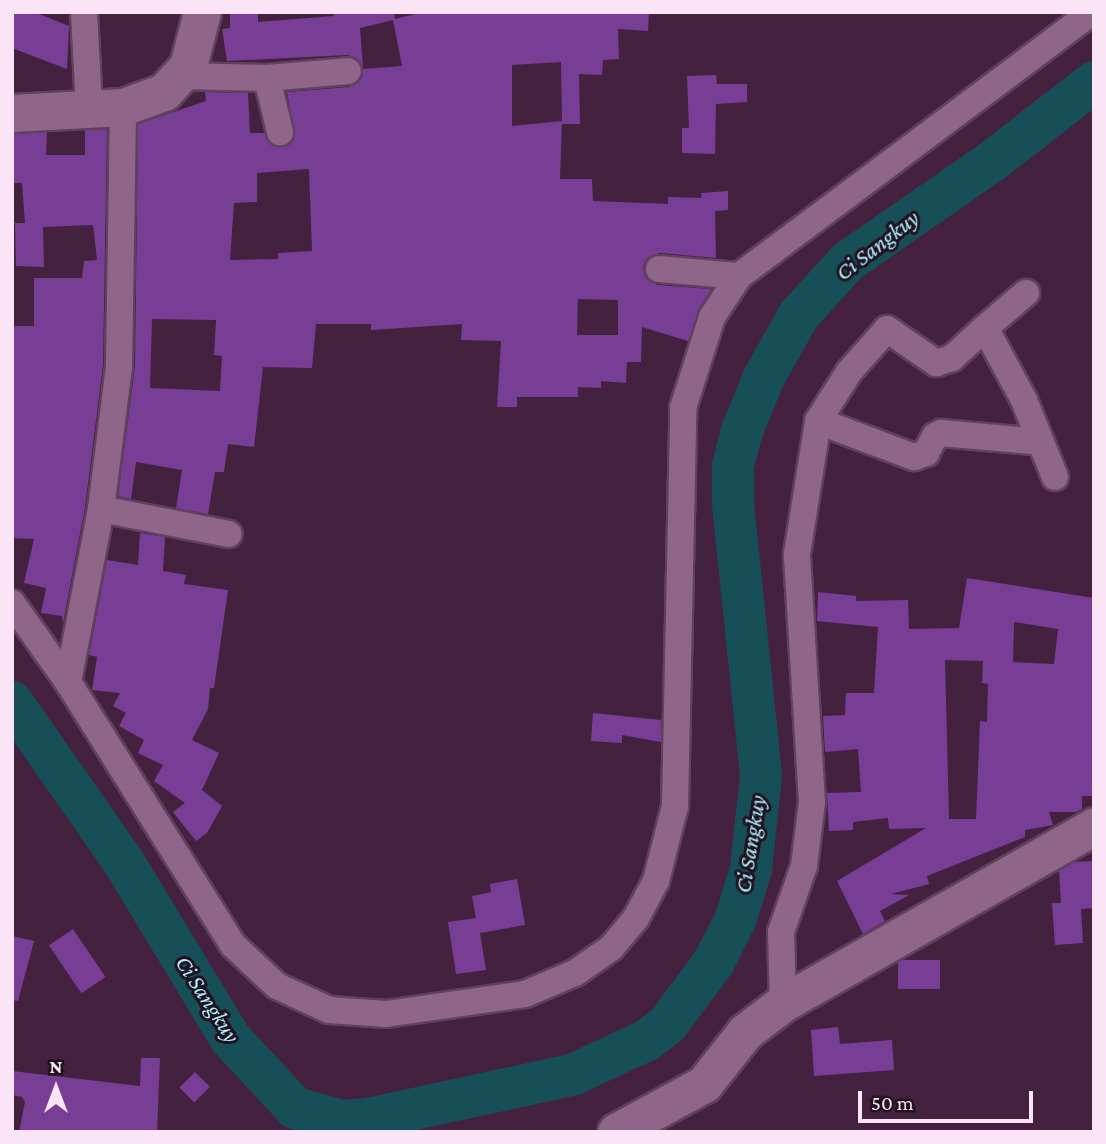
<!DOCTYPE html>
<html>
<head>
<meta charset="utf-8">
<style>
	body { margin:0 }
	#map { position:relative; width:1106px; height:1144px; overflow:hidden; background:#452140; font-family:"Crimson Pro",serif }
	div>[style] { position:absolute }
	.river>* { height:42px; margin:-21px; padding:0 21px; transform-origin:21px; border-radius:21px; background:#174f59 }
	.building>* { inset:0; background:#783e96; transform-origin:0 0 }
	.roads { filter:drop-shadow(2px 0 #61415d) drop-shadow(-2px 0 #61415d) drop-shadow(0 2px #61415d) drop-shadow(0 -2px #61415d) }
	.street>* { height:26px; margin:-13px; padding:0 13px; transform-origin:13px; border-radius:13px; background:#8f6689 }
	.secondary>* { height:37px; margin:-18.5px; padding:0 18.5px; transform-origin:18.5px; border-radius:18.5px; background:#8f6689 }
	span { translate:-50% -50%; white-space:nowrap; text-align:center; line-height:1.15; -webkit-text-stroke:6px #221220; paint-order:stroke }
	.water-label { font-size:23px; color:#acf0ff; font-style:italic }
	.frame { position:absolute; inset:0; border:14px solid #fce4f7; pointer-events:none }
	.north { position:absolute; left:21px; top:1053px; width:70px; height:70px; -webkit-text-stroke:5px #221220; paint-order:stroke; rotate:0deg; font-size:19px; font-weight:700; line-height:28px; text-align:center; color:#fce4f7 }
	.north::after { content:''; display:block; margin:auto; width:24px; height:32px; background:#fce4f7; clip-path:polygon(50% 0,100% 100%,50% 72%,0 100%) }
	.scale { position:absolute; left:858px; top:1091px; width:175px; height:32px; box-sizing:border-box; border:4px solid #fce4f7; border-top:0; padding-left:9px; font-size:21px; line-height:24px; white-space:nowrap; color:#fce4f7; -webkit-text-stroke:5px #221220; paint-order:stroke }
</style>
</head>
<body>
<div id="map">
	<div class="river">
		<div style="left:12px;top:702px;width:194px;rotate:55.1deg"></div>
		<div style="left:123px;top:861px;width:207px;rotate:58.8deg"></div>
		<div style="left:230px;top:1038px;width:96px;rotate:47.1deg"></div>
		<div style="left:295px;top:1108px;width:48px;rotate:15.8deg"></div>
		<div style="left:341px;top:1121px;width:27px;rotate:-4deg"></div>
		<div style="left:368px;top:1119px;width:209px;rotate:-12.2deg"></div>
		<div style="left:572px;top:1075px;width:83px;rotate:-25deg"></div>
		<div style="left:647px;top:1040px;width:25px;rotate:-37deg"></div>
		<div style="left:667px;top:1025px;width:79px;rotate:-53.3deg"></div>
		<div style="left:714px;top:962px;width:49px;rotate:-63.4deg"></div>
		<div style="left:736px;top:918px;width:51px;rotate:-73deg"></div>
		<div style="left:751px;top:869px;width:95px;rotate:-83.9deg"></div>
		<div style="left:761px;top:775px;width:274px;rotate:-95.9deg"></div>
		<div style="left:733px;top:502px;width:36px;rotate:-90deg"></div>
		<div style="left:733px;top:466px;width:36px;rotate:-76deg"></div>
		<div style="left:742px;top:431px;width:58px;rotate:-67.8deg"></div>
		<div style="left:764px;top:377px;width:71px;rotate:-60.6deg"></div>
		<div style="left:799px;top:315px;width:72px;rotate:-47.8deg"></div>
		<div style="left:847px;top:262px;width:175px;rotate:-34.8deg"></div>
		<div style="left:991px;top:162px;width:130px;rotate:-37.8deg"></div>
	</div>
	<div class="building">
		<div style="clip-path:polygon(12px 12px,34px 12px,69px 26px,67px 69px,12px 48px)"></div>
		<div style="clip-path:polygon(evenodd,230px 12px,258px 12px,258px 22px,334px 16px,333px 12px,394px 12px,395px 19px,424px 12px,649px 12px,648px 31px,618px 29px,619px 59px,603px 60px,602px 75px,579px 74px,580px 124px,562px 124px,561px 62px,512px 65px,512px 126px,562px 121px,560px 179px,592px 179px,593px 201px,668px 204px,668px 197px,702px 198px,701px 193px,728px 191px,728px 210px,715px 211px,716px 258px,660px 253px,647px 259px,643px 267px,645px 276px,657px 285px,711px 289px,688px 341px,642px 327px,641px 362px,627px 362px,626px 383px,601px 381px,601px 388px,578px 387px,578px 397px,517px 397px,517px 407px,497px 407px,501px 341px,461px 340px,462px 324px,371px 330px,371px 324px,316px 324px,312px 368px,263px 367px,254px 447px,228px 444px,224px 472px,215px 472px,208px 514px,176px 508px,182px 470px,136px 462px,131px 499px,118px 496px,135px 366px,138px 124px,206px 101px,205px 92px,248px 93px,250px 133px,264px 133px,269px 143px,283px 147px,295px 136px,287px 92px,349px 87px,362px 78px,363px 69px,402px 66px,393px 20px,360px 28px,363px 68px,355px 57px,347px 55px,227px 61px,222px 29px,230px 28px,230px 12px,309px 169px,312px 251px,278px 253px,278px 259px,230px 260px,234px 203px,257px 202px,257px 173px,309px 169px,230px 12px,578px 299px,618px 300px,618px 335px,577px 335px,578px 299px,230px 12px,152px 319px,216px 320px,214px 355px,222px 356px,220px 391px,150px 388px,152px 319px)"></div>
		<div style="clip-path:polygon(716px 75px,717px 84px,747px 84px,747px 102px,716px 104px,715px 154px,682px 153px,682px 128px,689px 128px,687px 76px)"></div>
		<div style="clip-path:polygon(107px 129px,103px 365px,85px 507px,63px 623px,62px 616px,41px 613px,46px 588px,24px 583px,34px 539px,12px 538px,12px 326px,34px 326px,34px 278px,82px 278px,84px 261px,97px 260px,93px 225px,43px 227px,44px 267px,16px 266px,15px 223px,25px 223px,22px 183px,12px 183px,12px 134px,47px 132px,46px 155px,85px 155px,85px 130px)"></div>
		<div style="clip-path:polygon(140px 533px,165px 537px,163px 571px,186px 575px,184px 584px,228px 590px,214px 688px,210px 688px,208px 709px,192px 740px,219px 753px,202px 790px,222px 806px,207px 833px,196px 841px,173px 812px,185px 803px,154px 781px,163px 765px,138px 753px,144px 740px,119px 726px,126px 713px,113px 706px,120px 693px,92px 690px,97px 657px,89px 655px,107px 560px,138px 565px)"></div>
		<div style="clip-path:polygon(evenodd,967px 578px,1094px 598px,1094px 796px,1082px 796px,1082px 809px,1076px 812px,1049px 812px,1053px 825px,1025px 830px,1025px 837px,927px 876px,929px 884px,891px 894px,909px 895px,880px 911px,885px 921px,863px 934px,837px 881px,926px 828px,889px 829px,888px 818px,853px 822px,853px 830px,829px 831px,827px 793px,861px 792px,858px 749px,825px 752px,823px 716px,845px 715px,846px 693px,874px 693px,878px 627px,817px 621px,818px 592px,856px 596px,856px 601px,908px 600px,909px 629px,959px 628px,967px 578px,1014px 622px,1058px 629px,1054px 664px,1013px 662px,1014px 622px,967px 578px,945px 660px,983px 661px,982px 683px,988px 684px,987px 722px,980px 721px,976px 819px,949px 819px,945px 660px)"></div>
		<div style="clip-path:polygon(593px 713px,661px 720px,661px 742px,622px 735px,622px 743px,591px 741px)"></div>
		<div style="clip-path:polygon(1094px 861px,1094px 908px,1081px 909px,1083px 943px,1055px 945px,1052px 903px,1061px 903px,1059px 870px,1072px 862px)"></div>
		<div style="clip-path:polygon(517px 879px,525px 925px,480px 933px,486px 970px,456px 974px,448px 922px,476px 918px,472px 896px,491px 892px,490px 884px)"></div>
		<div style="left:73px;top:929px;width:58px;height:29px;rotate:56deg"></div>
		<div style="clip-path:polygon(12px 936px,34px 941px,18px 1001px,12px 1000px)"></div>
		<div style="left:940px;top:960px;width:29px;height:42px;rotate:90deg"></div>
		<div style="clip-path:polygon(838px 1027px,840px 1044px,892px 1040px,894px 1070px,814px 1076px,811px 1030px)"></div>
		<div style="clip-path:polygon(141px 1058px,160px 1058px,157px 1132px,19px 1132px,25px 1102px,22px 1097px,12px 1095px,12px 1071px,140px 1086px)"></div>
		<div style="left:195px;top:1072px;width:21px;height:22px;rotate:45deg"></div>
	</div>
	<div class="roads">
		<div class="street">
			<div style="left:84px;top:12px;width:97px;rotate:87deg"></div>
			<div style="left:181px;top:76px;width:86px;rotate:1.3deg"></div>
			<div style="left:267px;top:78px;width:56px;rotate:76.5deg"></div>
			<div style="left:267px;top:78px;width:81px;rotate:-4.9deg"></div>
			<div style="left:659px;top:269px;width:80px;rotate:5deg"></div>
			<div style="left:985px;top:328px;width:54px;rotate:-40.5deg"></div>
			<div style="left:818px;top:421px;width:103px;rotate:20.6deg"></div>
			<div style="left:914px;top:457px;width:13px;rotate:-18deg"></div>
			<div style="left:926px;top:453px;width:19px;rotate:-62deg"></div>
			<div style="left:935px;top:436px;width:7px;rotate:-27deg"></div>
			<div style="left:941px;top:433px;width:100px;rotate:5.1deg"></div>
			<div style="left:101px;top:509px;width:130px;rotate:11.1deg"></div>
			<div style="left:12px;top:603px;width:97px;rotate:54.7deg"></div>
			<div style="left:68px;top:682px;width:310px;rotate:57.9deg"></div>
			<div style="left:233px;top:945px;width:60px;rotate:43deg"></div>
			<div style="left:277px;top:986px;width:57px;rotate:24.8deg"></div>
			<div style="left:329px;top:1010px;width:57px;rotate:4deg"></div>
			<div style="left:386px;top:1014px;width:140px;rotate:-8.2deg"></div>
			<div style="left:525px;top:994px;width:54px;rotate:-22.8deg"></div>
			<div style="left:575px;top:973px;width:44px;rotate:-34.8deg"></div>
			<div style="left:611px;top:948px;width:39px;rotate:-50deg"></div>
			<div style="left:636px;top:918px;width:42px;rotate:-61.6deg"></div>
			<div style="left:656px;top:881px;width:77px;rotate:-75.8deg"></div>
			<div style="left:675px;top:806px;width:398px;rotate:-88.8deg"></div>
			<div style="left:683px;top:408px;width:96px;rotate:-72.3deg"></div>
			<div style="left:712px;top:317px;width:49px;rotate:-56.6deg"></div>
			<div style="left:739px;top:276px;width:441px;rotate:-36.8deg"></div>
			<div style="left:68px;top:682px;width:176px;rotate:-79.2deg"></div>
			<div style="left:101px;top:509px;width:144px;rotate:-82.8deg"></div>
			<div style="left:119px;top:366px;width:259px;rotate:-89.1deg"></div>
			<div style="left:783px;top:1003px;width:71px;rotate:-91.6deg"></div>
			<div style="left:781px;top:932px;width:70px;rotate:-70.8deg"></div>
			<div style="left:804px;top:866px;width:64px;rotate:-82.9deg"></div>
			<div style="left:812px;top:802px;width:248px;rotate:-93.5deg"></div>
			<div style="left:797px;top:554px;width:135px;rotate:-81deg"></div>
			<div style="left:818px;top:421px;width:58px;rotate:-57.7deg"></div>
			<div style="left:849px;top:372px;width:57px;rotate:-48.5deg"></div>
			<div style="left:887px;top:329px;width:60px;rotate:34.8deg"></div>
			<div style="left:936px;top:363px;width:17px;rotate:-17deg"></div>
			<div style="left:952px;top:358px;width:45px;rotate:-42.3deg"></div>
			<div style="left:985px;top:328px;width:82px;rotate:61.6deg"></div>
			<div style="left:1024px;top:400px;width:83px;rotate:68.1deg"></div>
		</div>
		<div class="secondary">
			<div style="left:12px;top:113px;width:111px;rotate:-3.1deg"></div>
			<div style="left:123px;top:107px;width:44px;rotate:-20.1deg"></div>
			<div style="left:164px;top:92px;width:35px;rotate:-47deg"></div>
			<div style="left:188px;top:66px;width:56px;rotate:-75.5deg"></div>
			<div style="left:616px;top:1132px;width:100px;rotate:-28.6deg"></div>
			<div style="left:704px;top:1084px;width:66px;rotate:-51.7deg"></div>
			<div style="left:745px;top:1032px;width:48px;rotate:-37.3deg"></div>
			<div style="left:783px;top:1003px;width:358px;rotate:-29.6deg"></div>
		</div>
	</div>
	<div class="water-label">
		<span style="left:877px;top:245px;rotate:-38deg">Ci Sangkuy</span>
		<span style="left:750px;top:844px;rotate:-81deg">Ci Sangkuy</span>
		<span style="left:208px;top:999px;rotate:57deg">Ci Sangkuy</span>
	</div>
	<div class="frame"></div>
	<div class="north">N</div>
	<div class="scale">50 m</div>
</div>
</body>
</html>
